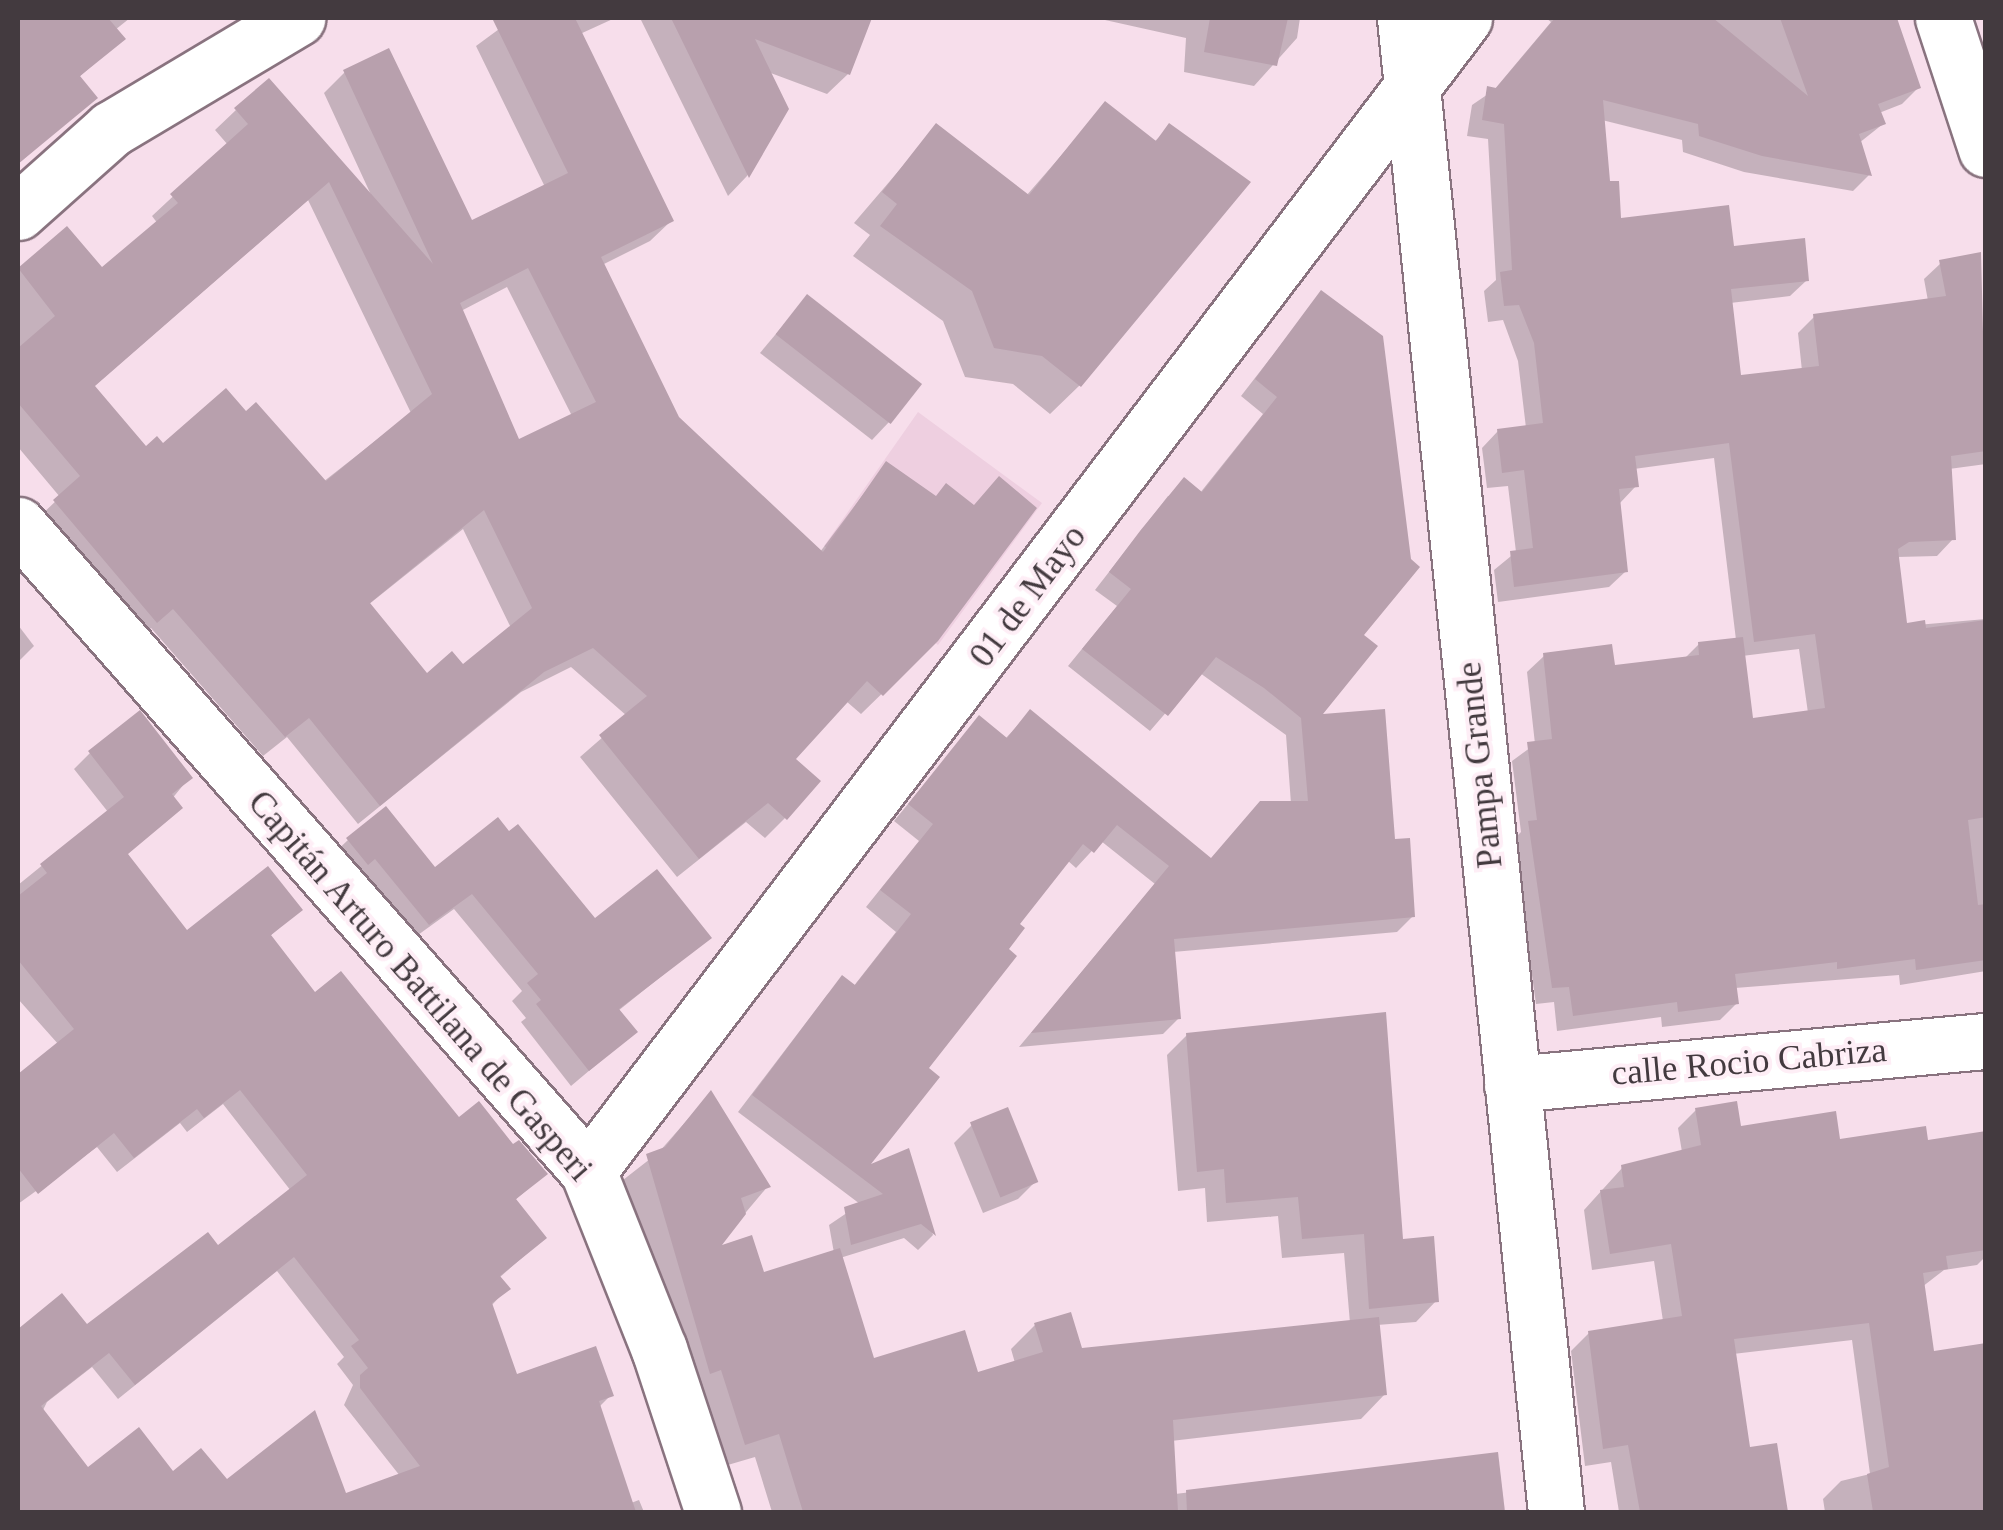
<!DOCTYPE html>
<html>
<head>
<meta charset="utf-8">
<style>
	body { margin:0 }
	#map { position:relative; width:2003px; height:1530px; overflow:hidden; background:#f7deeb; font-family:Georgia,serif }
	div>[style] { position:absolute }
	.built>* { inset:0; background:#eecfe0 }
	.shadow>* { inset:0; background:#0003 }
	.building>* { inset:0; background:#b8a0ad; transform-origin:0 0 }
	.roads { filter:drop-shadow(2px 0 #89737f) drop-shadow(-2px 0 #89737f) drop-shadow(0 2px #89737f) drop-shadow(0 -2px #89737f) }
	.minor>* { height:55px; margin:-27.5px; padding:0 27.5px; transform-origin:27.5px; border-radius:27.5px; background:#fff }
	span { translate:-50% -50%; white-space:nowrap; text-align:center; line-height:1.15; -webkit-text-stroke:8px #feeef6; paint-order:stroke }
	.street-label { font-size:35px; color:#433a3f }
	.frame { position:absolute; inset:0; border:20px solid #433a3f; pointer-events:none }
</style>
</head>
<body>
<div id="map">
	<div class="built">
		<div style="clip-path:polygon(918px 412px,1042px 503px,938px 645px,898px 615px,905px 605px,824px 546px)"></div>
	</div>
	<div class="shadow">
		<div style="clip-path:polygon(18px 18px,130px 18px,115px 30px,122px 39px,78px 78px,94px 98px,18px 164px)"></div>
		<div style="clip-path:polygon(evenodd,514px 18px,615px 18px,580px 34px,671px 221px,650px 241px,602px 265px,677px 418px,820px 552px,886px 464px,937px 640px,861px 714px,846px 701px,793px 759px,785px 818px,765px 838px,746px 822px,677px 877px,580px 757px,627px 716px,571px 667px,521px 692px,358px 824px,287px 737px,263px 756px,151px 628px,135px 642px,34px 522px,60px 497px,18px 447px,18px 272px,67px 229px,102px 271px,158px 224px,152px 216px,228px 145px,215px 130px,236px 110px,372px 197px,324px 93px,345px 72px,471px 223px,545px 187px,476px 46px,514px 18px,308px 200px,411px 413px,323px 482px,246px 415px,146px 449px,93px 387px,308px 200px,514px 18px,507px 287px,572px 416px,518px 442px,461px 311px,507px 287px,514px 18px,463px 529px,511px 628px,462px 668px,426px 676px,368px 605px,463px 529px)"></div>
		<div style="clip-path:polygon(640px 18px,870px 18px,848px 74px,827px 94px,768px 72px,786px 109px,747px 176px,728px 196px)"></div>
		<div style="clip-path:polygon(1096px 18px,1300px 18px,1297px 38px,1254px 86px,1184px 72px,1186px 38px)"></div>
		<div style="clip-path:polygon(evenodd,1546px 18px,1896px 18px,1918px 88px,1902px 104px,1879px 113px,1883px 124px,1859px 143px,1869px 175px,1853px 191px,1744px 172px,1683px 152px,1682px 140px,1602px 120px,1608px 184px,1619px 221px,1732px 249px,1807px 280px,1790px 296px,1730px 303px,1738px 378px,1802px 371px,1798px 333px,1814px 317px,1928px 301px,1924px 279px,1941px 263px,1978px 255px,1986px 464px,1949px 469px,1953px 539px,1937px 556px,1897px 557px,1905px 626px,1986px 619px,1986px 971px,1900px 985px,1899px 975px,1735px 988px,1737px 1003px,1720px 1020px,1662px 1027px,1661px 1017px,1557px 1031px,1554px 1002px,1536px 1004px,1513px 840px,1521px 832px,1512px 761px,1535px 744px,1527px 672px,1544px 656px,1613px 668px,1684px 659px,1699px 644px,1736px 640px,1714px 458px,1634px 469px,1636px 486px,1620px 503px,1626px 571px,1609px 587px,1498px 602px,1494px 570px,1516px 552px,1508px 486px,1487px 488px,1482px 448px,1498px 431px,1526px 428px,1518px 361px,1503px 320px,1488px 322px,1484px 291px,1496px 280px,1488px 139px,1467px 136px,1472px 105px,1494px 90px,1551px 22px,1546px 18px,1799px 649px,1808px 713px,1750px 721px,1742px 656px,1799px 649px)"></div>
		<div style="clip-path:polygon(1106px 104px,1154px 142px,1170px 127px,1080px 385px,1050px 414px,1013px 384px,965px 377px,943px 321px,853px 256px,870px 235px,854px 223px,937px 126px,1026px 196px)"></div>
		<div style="clip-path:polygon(1321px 293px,1361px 635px,1318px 717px,1393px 842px,1413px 916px,1397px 932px,1173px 952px,1179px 1018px,1163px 1034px,1019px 1047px,1155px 884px,1101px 841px,1076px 868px,1067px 860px,1016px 924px,864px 1170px,908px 1152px,933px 1235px,918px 1250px,904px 1238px,840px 1258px,872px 1361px,977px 1375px,1015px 1363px,1011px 1349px,1035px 1325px,1080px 1351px,1350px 1323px,1344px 1253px,1282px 1258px,1278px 1216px,1207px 1222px,1205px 1188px,1178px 1191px,1167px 1055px,1187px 1035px,1401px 1242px,1436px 1301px,1416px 1322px,1377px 1325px,1385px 1394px,1361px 1419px,1171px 1441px,1175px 1494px,1496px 1455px,1502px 1512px,772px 1512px,755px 1457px,721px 1467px,686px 1396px,623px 1180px,659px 1152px,710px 1094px,768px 1186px,715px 1249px,762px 1275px,834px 1253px,829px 1225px,860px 1204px,738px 1112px,827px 995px,843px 979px,853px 987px,896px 932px,866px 907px,919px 841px,894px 821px,979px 718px,1005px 739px,1030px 712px,1210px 860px,1291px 804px,1286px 735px,1200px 673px,1150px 731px,1068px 666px,1117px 606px,1095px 590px,1168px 496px,1200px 493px,1263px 414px,1241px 396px)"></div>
		<div style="clip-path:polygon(807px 297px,889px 422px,872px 440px,760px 353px)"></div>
		<div style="clip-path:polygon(18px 625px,34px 646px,18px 662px)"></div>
		<div style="clip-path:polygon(evenodd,90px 753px,189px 778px,126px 855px,187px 933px,299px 910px,269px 937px,315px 995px,458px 1121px,513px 1148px,545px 1174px,514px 1201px,544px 1238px,499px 1278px,507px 1289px,491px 1306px,515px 1377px,611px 1395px,598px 1408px,631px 1503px,639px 1500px,644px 1512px,18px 1512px,18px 1333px,62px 1297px,86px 1328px,218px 1249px,291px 1191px,223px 1104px,187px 1132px,180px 1123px,117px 1172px,97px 1147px,18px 1204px,18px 1077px,59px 1045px,18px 999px,18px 885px,108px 812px,74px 769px,90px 753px,277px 1271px,344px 1357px,337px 1364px,353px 1385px,344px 1405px,400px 1476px,344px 1496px,88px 1471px,42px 1412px,47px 1402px,92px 1367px,118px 1399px,277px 1271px)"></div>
		<div style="clip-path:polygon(348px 840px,595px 922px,709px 938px,618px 1011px,635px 1032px,571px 1086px,521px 1022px,526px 1018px,512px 1001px,522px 991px,454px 909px,411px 940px,331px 856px)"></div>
		<div style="clip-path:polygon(1696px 1110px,1739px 1129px,1838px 1142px,1926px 1143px,1986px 1133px,1986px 1256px,1977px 1265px,1944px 1270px,1922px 1287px,1932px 1354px,1986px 1346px,1986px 1512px,1825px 1512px,1823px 1499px,1841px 1481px,1870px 1474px,1852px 1340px,1733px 1354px,1748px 1450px,1775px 1446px,1786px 1512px,1619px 1512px,1611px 1462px,1585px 1466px,1571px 1351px,1589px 1333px,1663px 1321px,1654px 1261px,1592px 1270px,1584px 1210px,1623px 1167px,1682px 1152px,1678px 1128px)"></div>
		<div style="clip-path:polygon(972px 1125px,1036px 1181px,1018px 1199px,983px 1213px,954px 1143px)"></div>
	</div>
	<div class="building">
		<div style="clip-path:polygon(18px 18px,108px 18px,126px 39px,80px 76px,98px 98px,18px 164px)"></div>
		<div style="clip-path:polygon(evenodd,492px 18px,575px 18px,674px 221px,601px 257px,679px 417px,823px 552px,886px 461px,936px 496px,946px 483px,974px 505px,999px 476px,1037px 508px,938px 641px,883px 696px,867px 681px,796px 759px,821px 781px,787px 820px,768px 803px,699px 859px,599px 735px,647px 696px,593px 648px,544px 672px,380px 806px,309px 718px,285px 737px,173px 609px,157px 623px,53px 500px,80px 476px,18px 403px,18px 348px,55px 316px,18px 268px,67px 226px,102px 267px,178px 203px,170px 194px,248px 124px,234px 108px,269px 78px,433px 264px,343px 70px,389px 48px,472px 220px,568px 173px,492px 18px,329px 182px,432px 394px,326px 481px,256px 402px,246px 411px,226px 388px,163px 443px,157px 436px,146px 446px,95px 386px,329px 182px,492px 18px,528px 268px,596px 402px,519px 439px,460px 303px,528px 268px,492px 18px,484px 510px,532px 608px,463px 664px,452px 651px,427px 673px,370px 603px,484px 510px)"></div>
		<div style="clip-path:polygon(671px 18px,872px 18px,850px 75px,755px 39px,789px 109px,749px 178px)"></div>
		<div style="clip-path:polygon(1210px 18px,1288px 18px,1277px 66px,1204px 52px)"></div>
		<div style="clip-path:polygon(1555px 18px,1713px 18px,1808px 96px,1780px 18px,1897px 18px,1921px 88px,1878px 104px,1886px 124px,1859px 134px,1872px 176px,1762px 156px,1699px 136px,1698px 124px,1603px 100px,1610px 181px,1619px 181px,1621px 218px,1729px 205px,1734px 246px,1805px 238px,1809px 281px,1731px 289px,1741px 375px,1819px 366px,1813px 314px,1946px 296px,1939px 260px,1981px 252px,1986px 451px,1951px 456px,1956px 540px,1909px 542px,1898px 549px,1907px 623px,1925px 620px,1926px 628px,1986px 620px,1986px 817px,1968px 820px,1978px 905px,1986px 904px,1986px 960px,1916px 970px,1915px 959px,1837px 969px,1837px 962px,1735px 974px,1739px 1004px,1678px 1012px,1677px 1002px,1573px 1016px,1569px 987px,1552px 988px,1528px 821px,1537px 820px,1527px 742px,1552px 739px,1543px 653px,1612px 644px,1615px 665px,1699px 655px,1698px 642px,1743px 637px,1753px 718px,1825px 708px,1815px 634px,1754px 642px,1729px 443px,1635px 456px,1639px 487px,1619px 489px,1628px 572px,1514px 587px,1510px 551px,1533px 548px,1524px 470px,1502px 473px,1497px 429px,1543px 423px,1534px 343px,1519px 305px,1504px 306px,1500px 272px,1512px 270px,1504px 124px,1482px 120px,1487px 86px,1496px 88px)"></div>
		<div style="clip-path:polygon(1105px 101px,1156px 141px,1169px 123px,1251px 182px,1081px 387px,1042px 356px,994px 348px,972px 291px,880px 226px,897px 204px,882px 192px,936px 123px,1029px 195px)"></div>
		<div style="clip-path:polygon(1321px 290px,1383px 336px,1411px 559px,1420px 567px,1364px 635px,1378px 646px,1323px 714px,1385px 709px,1395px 839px,1410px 838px,1415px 917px,1174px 939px,1181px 1019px,1031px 1033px,1169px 866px,1117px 825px,1094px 853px,1083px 844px,1020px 924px,1025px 928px,1009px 949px,1017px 956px,929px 1068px,940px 1077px,871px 1164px,909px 1148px,936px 1236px,921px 1224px,851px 1245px,844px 1207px,883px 1194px,752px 1095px,842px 975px,855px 985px,911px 914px,880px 890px,933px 824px,908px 804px,979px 715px,1007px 738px,1030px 709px,1211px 858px,1260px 801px,1308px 801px,1301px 718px,1264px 688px,1216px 657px,1168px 716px,1082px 649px,1131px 589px,1109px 572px,1140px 531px,1184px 477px,1202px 492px,1277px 397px,1255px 379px)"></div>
		<div style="left:807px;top:294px;width:146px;height:51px;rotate:38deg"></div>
		<div style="clip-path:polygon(evenodd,140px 710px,193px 778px,172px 794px,183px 808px,128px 854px,187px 930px,268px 866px,303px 910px,271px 935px,315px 992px,341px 971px,459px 1117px,479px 1101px,513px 1144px,519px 1140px,548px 1174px,516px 1199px,547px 1238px,500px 1276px,511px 1289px,492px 1303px,517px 1374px,596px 1346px,614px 1396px,599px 1401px,636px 1512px,18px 1512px,18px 1329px,62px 1293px,87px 1324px,208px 1232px,218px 1245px,307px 1175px,240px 1090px,204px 1118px,197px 1109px,134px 1158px,114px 1133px,38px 1194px,18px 1168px,18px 1074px,74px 1029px,18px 960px,18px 896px,47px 873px,40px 864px,124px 797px,88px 751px,140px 710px,294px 1257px,359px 1340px,351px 1346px,368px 1368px,360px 1375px,360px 1388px,420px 1466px,346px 1493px,315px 1410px,227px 1479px,201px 1448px,173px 1471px,139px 1427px,88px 1467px,41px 1406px,109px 1353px,135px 1385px,294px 1257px)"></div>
		<div style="clip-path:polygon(386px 806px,435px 867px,498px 817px,509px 831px,518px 824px,595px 918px,657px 869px,712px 938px,619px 1009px,638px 1032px,589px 1071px,536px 1004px,541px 1000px,527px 983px,538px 974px,472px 894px,429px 925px,375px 859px,368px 865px,346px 838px)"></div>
		<div style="clip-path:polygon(1386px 1012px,1403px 1239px,1434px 1236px,1439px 1302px,1369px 1309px,1364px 1234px,1302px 1239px,1298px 1197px,1226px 1203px,1224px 1169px,1197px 1172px,1186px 1033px)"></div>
		<div style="clip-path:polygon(711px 1090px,771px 1187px,741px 1198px,746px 1214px,722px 1245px,752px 1235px,764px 1272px,840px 1248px,874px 1358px,965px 1330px,978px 1372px,1043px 1352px,1034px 1323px,1071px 1312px,1082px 1348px,1379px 1317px,1387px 1395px,1173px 1420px,1178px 1512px,803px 1512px,779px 1434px,745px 1445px,721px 1370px,710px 1374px,646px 1154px,665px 1147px)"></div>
		<div style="clip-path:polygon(1737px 1101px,1741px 1126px,1836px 1111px,1840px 1139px,1926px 1126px,1928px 1140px,1986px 1131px,1986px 1250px,1946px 1256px,1948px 1269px,1923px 1273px,1934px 1351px,1986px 1343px,1986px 1512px,1873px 1512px,1867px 1474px,1889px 1467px,1869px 1323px,1734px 1339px,1750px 1447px,1777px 1443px,1788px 1512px,1640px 1512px,1628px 1445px,1603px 1449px,1588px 1331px,1682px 1316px,1671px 1244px,1610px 1254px,1600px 1190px,1624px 1187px,1621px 1165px,1701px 1145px,1695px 1108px)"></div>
		<div style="left:1008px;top:1107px;width:81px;height:41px;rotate:68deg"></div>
		<div style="clip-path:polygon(1498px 1452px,1505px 1512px,1187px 1512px,1186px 1490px)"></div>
	</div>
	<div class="roads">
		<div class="minor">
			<div style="left:1405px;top:18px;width:1502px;rotate:84.23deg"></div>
			<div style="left:1943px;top:18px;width:138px;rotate:71.8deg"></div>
			<div style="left:18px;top:212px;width:125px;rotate:-41.7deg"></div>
			<div style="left:111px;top:129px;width:217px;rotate:-30.8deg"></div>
			<div style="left:18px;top:525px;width:862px;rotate:48.58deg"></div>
			<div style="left:588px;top:1171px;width:192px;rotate:68.3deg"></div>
			<div style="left:659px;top:1349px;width:172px;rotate:71.7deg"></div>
			<div style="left:1512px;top:1084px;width:476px;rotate:-5.2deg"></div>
			<div style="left:588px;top:1171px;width:1448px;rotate:-52.77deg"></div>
		</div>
	</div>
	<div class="street-label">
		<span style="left:1028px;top:596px;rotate:-53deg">01 de Mayo</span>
		<span style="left:1480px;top:765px;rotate:-96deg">Pampa Grande</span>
		<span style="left:420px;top:986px;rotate:49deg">Capitán Arturo Battilana de Gasperi</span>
		<span style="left:1749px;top:1062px;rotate:-5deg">calle Rocio Cabriza</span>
	</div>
	<div class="frame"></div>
</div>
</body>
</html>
